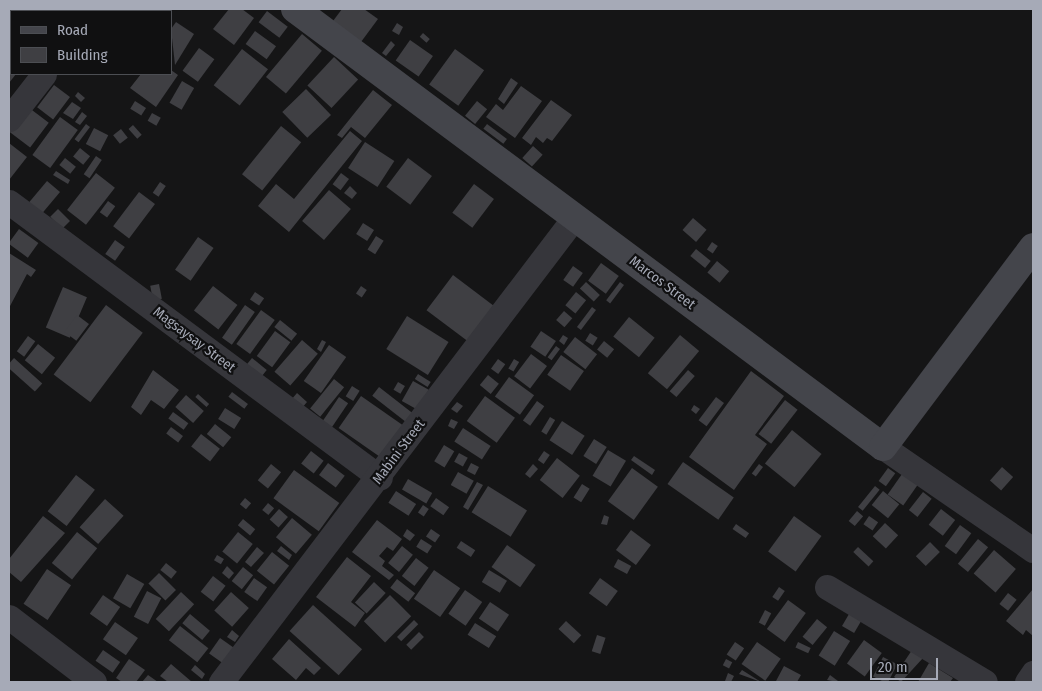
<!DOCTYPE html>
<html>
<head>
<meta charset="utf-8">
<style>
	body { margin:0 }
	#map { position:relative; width:1042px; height:691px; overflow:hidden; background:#151516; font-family:"Fira Sans Condensed",sans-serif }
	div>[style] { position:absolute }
	.building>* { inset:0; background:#3f3f43; transform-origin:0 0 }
	.street>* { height:25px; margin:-12.5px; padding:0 12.5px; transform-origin:12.5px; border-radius:12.5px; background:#36363b }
	.secondary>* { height:28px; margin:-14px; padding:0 14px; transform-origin:14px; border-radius:14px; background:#44454b }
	span { translate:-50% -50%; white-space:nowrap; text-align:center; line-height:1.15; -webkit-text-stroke:4.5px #101011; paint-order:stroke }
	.street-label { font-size:14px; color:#a6aab7 }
	.frame { position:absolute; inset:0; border:10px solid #a6aab7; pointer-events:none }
	.legend { position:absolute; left:10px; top:10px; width:162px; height:65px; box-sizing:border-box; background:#101011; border:1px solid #4c4e53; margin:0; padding:6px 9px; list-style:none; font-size:15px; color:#a6aab7 }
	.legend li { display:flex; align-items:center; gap:10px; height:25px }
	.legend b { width:25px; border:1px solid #4c4e53 }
	.scale { position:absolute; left:870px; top:658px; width:68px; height:22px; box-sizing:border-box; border:2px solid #a6aab7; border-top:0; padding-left:6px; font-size:15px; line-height:18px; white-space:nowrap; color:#a6aab7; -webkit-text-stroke:4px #101011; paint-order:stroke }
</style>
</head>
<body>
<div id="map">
	<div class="building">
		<div style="clip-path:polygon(229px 9px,242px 9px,254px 18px,234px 45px,213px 29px)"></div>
		<div style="clip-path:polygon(342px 9px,364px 9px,378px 19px,361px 42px,333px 21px)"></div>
		<div style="left:267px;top:11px;width:26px;height:14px;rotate:37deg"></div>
		<div style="clip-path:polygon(176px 22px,194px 34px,175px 65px,171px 29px)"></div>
		<div style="clip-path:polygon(397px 23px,403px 27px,399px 35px,392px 31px)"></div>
		<div style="left:255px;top:31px;width:26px;height:16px;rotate:36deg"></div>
		<div style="left:423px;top:33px;width:9px;height:5px;rotate:41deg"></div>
		<div style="left:302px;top:34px;width:26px;height:56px;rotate:40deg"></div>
		<div style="left:410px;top:40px;width:28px;height:25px;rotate:35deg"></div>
		<div style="clip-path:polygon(391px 41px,395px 45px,386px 56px,382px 53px)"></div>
		<div style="left:199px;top:48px;width:19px;height:28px;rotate:36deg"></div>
		<div style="left:242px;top:49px;width:33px;height:46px;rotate:38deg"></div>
		<div style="left:455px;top:49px;width:36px;height:44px;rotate:36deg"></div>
		<div style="left:334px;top:57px;width:33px;height:39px;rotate:43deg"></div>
		<div style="clip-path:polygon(9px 65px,11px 74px,16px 74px,9px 83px)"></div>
		<div style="clip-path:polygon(171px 70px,178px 75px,156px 107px,130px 88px,141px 74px,171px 74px)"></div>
		<div style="clip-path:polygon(511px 78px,518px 83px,504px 104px,498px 99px)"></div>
		<div style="left:182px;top:81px;width:14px;height:25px;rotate:30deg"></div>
		<div style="left:54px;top:85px;width:20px;height:28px;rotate:37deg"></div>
		<div style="clip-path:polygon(521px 86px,542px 101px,515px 138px,486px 117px,496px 104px,503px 110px)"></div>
		<div style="left:306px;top:89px;width:36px;height:33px;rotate:46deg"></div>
		<div style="clip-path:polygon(373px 90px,392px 105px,365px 138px,351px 127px,342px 138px,337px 135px)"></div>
		<div style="clip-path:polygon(78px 92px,85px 98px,81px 102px,75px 96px)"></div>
		<div style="clip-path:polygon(551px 100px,572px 115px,552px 141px,547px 138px,543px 143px,536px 137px,531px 145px,522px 138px)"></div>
		<div style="left:135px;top:101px;width:13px;height:9px;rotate:32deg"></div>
		<div style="left:477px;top:101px;width:13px;height:19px;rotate:39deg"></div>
		<div style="clip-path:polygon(72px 102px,81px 108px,73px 119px,63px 113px)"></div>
		<div style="left:28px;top:107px;width:26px;height:31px;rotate:37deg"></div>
		<div style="clip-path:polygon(82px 112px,87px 116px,80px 125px,75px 122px)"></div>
		<div style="left:152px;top:113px;width:10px;height:9px;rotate:29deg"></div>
		<div style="left:60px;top:117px;width:22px;height:47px;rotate:36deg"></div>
		<div style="left:86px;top:124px;width:5px;height:19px;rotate:37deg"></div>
		<div style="left:487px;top:124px;width:25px;height:6px;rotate:37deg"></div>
		<div style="left:133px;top:125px;width:13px;height:6px;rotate:48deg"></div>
		<div style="left:281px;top:126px;width:26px;height:62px;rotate:39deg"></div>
		<div style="left:94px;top:128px;width:16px;height:18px;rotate:27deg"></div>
		<div style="left:121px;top:129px;width:11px;height:10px;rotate:52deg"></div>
		<div style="clip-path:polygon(350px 131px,362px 141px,289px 232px,258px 206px,276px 184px,294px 199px)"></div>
		<div style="left:365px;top:142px;width:35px;height:31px;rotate:33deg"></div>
		<div style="clip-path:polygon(9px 143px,27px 157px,9px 180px)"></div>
		<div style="left:533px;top:146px;width:13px;height:16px;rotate:42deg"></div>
		<div style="left:80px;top:148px;width:13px;height:11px;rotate:39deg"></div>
		<div style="left:96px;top:156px;width:7px;height:22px;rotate:34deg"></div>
		<div style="left:65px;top:158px;width:14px;height:9px;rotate:39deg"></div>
		<div style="left:408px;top:158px;width:30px;height:36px;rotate:37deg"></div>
		<div style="clip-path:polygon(56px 171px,70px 180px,68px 184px,53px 175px)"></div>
		<div style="left:96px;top:173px;width:24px;height:47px;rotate:38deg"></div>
		<div style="left:341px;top:173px;width:10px;height:14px;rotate:37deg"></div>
		<div style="left:47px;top:181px;width:17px;height:31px;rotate:40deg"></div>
		<div style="left:160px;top:182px;width:7px;height:13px;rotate:34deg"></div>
		<div style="left:474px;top:184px;width:25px;height:36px;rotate:37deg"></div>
		<div style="clip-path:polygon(350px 186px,357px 193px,352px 199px,344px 193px)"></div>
		<div style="left:329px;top:190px;width:29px;height:41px;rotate:41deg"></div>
		<div style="left:139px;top:192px;width:20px;height:43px;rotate:37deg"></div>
		<div style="left:108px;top:201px;width:9px;height:14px;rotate:36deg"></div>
		<div style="left:58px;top:209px;width:17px;height:11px;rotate:45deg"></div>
		<div style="left:693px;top:218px;width:18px;height:16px;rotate:41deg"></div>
		<div style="left:363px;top:223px;width:13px;height:13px;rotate:32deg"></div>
		<div style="left:19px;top:229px;width:24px;height:18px;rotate:36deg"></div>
		<div style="left:376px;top:236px;width:9px;height:16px;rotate:32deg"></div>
		<div style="left:198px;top:237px;width:19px;height:40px;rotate:35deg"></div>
		<div style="left:115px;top:240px;width:12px;height:17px;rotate:35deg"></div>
		<div style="left:712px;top:242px;width:7px;height:9px;rotate:34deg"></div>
		<div style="left:696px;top:249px;width:19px;height:9px;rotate:39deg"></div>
		<div style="clip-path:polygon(9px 253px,36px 270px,31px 277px,27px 274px,9px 308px)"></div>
		<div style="left:717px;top:261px;width:16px;height:15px;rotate:40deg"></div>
		<div style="left:601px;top:263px;width:22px;height:22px;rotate:36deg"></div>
		<div style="left:573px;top:266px;width:12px;height:17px;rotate:35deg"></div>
		<div style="left:453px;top:275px;width:53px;height:44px;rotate:37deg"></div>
		<div style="left:586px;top:282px;width:19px;height:9px;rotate:43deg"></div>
		<div style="left:620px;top:282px;width:5px;height:23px;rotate:37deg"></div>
		<div style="left:159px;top:284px;width:15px;height:9px;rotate:79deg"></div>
		<div style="left:213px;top:286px;width:31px;height:31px;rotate:38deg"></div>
		<div style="left:361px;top:286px;width:7px;height:9px;rotate:34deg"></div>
		<div style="left:63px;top:287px;width:26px;height:44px;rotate:23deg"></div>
		<div style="left:255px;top:292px;width:11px;height:9px;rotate:34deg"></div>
		<div style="left:576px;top:292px;width:13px;height:17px;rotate:39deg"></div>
		<div style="left:106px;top:305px;width:46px;height:87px;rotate:37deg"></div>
		<div style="left:245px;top:305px;width:12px;height:40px;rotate:35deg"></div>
		<div style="left:592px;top:307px;width:5px;height:25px;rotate:37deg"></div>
		<div style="left:261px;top:310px;width:17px;height:42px;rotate:36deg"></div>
		<div style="left:564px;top:311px;width:11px;height:12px;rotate:41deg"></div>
		<div style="left:77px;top:315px;width:15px;height:21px;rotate:37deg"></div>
		<div style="left:407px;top:316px;width:49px;height:39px;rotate:32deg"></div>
		<div style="left:629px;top:317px;width:33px;height:25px;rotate:39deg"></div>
		<div style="left:280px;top:320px;width:22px;height:9px;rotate:39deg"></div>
		<div style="left:275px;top:331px;width:19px;height:31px;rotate:36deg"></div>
		<div style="left:541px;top:331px;width:18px;height:19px;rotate:34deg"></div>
		<div style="left:590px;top:333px;width:9px;height:9px;rotate:32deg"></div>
		<div style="clip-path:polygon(563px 335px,568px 338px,564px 345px,559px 341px)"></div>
		<div style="left:680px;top:335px;width:25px;height:50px;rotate:40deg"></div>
		<div style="left:28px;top:336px;width:9px;height:19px;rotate:36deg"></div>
		<div style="left:575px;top:337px;width:28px;height:19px;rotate:38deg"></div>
		<div style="left:302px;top:340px;width:21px;height:42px;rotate:41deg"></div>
		<div style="clip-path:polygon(322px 340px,326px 342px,321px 352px,317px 349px)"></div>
		<div style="left:604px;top:341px;width:13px;height:11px;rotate:39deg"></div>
		<div style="left:38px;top:344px;width:22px;height:21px;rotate:39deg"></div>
		<div style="left:329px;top:345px;width:21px;height:44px;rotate:35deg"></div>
		<div style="left:556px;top:346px;width:5px;height:14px;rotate:37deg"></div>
		<div style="left:531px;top:354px;width:20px;height:28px;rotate:37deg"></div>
		<div style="left:561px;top:355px;width:28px;height:24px;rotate:35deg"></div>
		<div style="left:14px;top:358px;width:38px;height:11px;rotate:42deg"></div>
		<div style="left:252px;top:358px;width:19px;height:8px;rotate:39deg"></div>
		<div style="left:498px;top:359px;width:9px;height:12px;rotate:36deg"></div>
		<div style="left:514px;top:359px;width:6px;height:11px;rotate:31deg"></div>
		<div style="clip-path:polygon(153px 370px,179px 390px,164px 409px,151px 400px,141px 415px,131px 407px)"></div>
		<div style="left:688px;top:370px;width:9px;height:28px;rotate:41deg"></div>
		<div style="clip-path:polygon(751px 371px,784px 396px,755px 435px,767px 444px,734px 490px,689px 457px)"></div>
		<div style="left:418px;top:374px;width:15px;height:6px;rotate:32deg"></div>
		<div style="left:488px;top:375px;width:14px;height:13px;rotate:39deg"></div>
		<div style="left:509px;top:377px;width:31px;height:24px;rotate:36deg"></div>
		<div style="left:334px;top:379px;width:13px;height:38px;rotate:39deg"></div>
		<div style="left:413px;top:381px;width:18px;height:23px;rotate:29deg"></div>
		<div style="left:398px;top:382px;width:8px;height:9px;rotate:30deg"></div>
		<div style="left:352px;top:386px;width:9px;height:12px;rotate:32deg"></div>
		<div style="left:379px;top:387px;width:44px;height:11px;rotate:38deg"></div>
		<div style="left:232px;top:392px;width:20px;height:6px;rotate:37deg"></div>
		<div style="clip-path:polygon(297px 393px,307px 402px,302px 408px,291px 400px)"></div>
		<div style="left:198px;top:394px;width:15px;height:4px;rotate:42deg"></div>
		<div style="left:186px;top:395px;width:24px;height:16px;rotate:42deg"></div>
		<div style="left:361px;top:396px;width:52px;height:39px;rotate:35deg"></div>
		<div style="left:485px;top:396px;width:37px;height:31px;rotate:36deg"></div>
		<div style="left:339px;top:397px;width:11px;height:30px;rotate:34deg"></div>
		<div style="left:716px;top:397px;width:10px;height:29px;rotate:37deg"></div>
		<div style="left:785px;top:400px;width:16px;height:43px;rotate:38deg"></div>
		<div style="left:537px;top:401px;width:9px;height:24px;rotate:36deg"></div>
		<div style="clip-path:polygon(457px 402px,463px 406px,457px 413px,451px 409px)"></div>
		<div style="clip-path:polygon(694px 405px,700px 409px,696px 414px,691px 410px)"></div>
		<div style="left:225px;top:408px;width:19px;height:13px;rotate:32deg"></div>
		<div style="left:173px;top:412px;width:19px;height:8px;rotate:36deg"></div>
		<div style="left:550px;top:417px;width:6px;height:17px;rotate:31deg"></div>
		<div style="clip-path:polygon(451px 419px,458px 422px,454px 429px,448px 426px)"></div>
		<div style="left:562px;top:421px;width:27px;height:23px;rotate:33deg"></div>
		<div style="left:215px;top:424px;width:21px;height:13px;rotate:39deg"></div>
		<div style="left:171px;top:427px;width:15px;height:8px;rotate:37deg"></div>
		<div style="left:463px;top:428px;width:33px;height:16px;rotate:33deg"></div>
		<div style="left:792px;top:430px;width:38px;height:43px;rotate:39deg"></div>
		<div style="left:201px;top:434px;width:24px;height:16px;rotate:38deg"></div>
		<div style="left:594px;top:439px;width:15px;height:20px;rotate:32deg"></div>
		<div style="left:444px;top:445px;width:12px;height:19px;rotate:31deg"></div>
		<div style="left:608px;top:450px;width:21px;height:30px;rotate:31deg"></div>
		<div style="left:311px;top:451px;width:16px;height:16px;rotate:38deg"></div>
		<div style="left:544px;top:451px;width:7px;height:11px;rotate:34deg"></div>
		<div style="left:459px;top:453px;width:10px;height:10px;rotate:29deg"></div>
		<div style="clip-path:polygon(634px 456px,655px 470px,652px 475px,631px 460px)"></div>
		<div style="left:557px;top:458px;width:29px;height:28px;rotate:38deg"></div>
		<div style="left:683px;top:462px;width:62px;height:27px;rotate:35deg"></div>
		<div style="left:328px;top:463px;width:21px;height:15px;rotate:37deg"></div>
		<div style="left:471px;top:463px;width:9px;height:9px;rotate:27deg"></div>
		<div style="left:271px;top:464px;width:13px;height:21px;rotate:39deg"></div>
		<div style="clip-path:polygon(533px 464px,538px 469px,530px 478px,525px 474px)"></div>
		<div style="left:759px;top:464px;width:5px;height:12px;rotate:37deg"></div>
		<div style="left:1002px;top:467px;width:15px;height:18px;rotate:42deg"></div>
		<div style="left:632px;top:468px;width:32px;height:41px;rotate:36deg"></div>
		<div style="left:888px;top:468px;width:9px;height:16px;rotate:36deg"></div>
		<div style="left:294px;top:470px;width:56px;height:35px;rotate:36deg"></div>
		<div style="left:458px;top:472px;width:18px;height:15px;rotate:29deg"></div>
		<div style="left:902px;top:474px;width:19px;height:25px;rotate:35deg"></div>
		<div style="left:76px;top:475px;width:24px;height:46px;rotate:38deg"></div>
		<div style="left:408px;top:479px;width:28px;height:12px;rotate:30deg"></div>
		<div style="clip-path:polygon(477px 482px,483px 485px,468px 510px,463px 507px)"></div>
		<div style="left:582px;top:484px;width:9px;height:16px;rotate:32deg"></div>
		<div style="left:488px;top:486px;width:46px;height:31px;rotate:32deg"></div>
		<div style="left:875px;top:486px;width:6px;height:27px;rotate:39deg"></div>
		<div style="left:396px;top:491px;width:24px;height:14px;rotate:33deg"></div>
		<div style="left:883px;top:491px;width:21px;height:18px;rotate:39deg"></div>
		<div style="left:923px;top:492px;width:11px;height:23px;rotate:38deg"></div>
		<div style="left:245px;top:498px;width:8px;height:8px;rotate:40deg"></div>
		<div style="left:436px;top:498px;width:16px;height:10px;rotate:35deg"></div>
		<div style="left:105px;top:499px;width:25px;height:38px;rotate:42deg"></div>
		<div style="left:268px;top:503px;width:8px;height:9px;rotate:40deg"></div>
		<div style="left:423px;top:505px;width:7px;height:9px;rotate:34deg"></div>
		<div style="left:279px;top:509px;width:12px;height:14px;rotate:42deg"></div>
		<div style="left:941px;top:509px;width:18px;height:20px;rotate:38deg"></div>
		<div style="left:857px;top:511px;width:8px;height:13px;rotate:40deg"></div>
		<div style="clip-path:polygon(604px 515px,609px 517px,607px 525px,601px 524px)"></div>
		<div style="clip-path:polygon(43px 516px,65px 533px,21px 582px,9px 572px,9px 559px)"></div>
		<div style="left:794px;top:516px;width:34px;height:44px;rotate:36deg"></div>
		<div style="left:869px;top:516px;width:11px;height:10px;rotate:34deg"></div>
		<div style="left:292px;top:518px;width:26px;height:25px;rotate:40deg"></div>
		<div style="left:243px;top:519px;width:16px;height:8px;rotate:40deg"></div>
		<div style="clip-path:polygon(377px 520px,402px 539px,393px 551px,387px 547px,379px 556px,385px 561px,382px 566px,394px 575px,389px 580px,352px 552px)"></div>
		<div style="left:885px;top:523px;width:18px;height:18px;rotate:43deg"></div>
		<div style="left:736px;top:524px;width:16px;height:6px;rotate:35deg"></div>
		<div style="left:960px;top:525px;width:14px;height:26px;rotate:36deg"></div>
		<div style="clip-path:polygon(407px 529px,415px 535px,410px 541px,403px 536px)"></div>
		<div style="left:431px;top:529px;width:11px;height:9px;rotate:34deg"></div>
		<div style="left:631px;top:530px;width:25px;height:25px;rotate:37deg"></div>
		<div style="left:77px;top:532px;width:26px;height:40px;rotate:39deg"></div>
		<div style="left:238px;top:532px;width:19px;height:25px;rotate:39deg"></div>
		<div style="left:421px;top:539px;width:13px;height:9px;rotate:32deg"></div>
		<div style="left:978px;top:539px;width:13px;height:32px;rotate:39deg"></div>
		<div style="left:461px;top:541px;width:17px;height:8px;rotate:33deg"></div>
		<div style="left:930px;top:542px;width:14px;height:20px;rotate:45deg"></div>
		<div style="left:507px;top:545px;width:35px;height:27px;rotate:35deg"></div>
		<div style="clip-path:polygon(281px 546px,292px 555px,289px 560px,277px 551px)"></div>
		<div style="left:402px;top:546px;width:14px;height:22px;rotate:39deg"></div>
		<div style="clip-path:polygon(257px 547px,264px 553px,251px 567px,245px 562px)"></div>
		<div style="left:858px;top:547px;width:21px;height:7px;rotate:43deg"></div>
		<div style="left:994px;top:550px;width:29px;height:31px;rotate:41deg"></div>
		<div style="left:272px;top:552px;width:22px;height:24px;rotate:39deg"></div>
		<div style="left:217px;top:555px;width:8px;height:6px;rotate:30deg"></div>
		<div style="clip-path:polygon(347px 557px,371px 576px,351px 602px,365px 613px,355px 627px,316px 597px)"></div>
		<div style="left:416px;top:558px;width:16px;height:23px;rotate:38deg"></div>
		<div style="left:618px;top:559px;width:15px;height:9px;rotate:28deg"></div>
		<div style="left:166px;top:563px;width:14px;height:9px;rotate:39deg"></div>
		<div style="clip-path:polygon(227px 566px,234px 573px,229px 579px,222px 573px)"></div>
		<div style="left:243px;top:567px;width:13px;height:18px;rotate:39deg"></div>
		<div style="left:47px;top:569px;width:29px;height:42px;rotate:34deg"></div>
		<div style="left:434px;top:570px;width:32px;height:35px;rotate:35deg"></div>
		<div style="left:489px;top:570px;width:21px;height:14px;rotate:31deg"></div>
		<div style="left:159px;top:573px;width:24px;height:15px;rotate:45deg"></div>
		<div style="left:127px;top:574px;width:20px;height:28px;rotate:30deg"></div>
		<div style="left:213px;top:576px;width:16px;height:20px;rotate:38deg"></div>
		<div style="left:254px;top:578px;width:16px;height:17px;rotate:35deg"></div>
		<div style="left:600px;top:578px;width:22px;height:19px;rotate:36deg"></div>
		<div style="left:397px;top:579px;width:23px;height:11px;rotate:38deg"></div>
		<div style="left:374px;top:582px;width:16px;height:28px;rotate:43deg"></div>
		<div style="left:779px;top:587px;width:7px;height:12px;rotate:34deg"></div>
		<div style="clip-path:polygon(1033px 589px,1033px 636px,1026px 630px,1023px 635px,1006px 621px)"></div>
		<div style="left:465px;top:590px;width:21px;height:29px;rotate:35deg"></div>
		<div style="left:147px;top:591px;width:16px;height:29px;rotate:27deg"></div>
		<div style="left:181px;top:592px;width:18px;height:37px;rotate:43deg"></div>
		<div style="left:231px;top:592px;width:24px;height:25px;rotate:42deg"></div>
		<div style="left:1008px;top:593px;width:11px;height:14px;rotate:38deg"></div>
		<div style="left:103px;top:595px;width:21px;height:23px;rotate:35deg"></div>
		<div style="left:390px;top:595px;width:30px;height:37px;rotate:45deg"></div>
		<div style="left:788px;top:600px;width:22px;height:36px;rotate:36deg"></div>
		<div style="left:490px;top:602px;width:23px;height:20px;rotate:34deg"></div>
		<div style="left:313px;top:605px;width:66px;height:35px;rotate:42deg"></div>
		<div style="left:765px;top:610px;width:7px;height:14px;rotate:27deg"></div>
		<div style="left:190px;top:614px;width:26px;height:12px;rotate:40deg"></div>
		<div style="left:849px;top:614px;width:14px;height:14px;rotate:30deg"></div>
		<div style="left:817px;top:619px;width:13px;height:23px;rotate:39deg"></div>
		<div style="left:414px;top:620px;width:6px;height:24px;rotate:45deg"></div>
		<div style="left:566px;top:621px;width:21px;height:11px;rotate:43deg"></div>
		<div style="left:115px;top:622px;width:28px;height:21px;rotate:35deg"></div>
		<div style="left:475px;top:623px;width:25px;height:14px;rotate:32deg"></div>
		<div style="left:180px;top:626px;width:36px;height:18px;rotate:38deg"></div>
		<div style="clip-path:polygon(232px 630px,239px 636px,235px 642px,227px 637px)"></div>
		<div style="left:834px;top:631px;width:19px;height:29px;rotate:32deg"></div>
		<div style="left:419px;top:632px;width:7px;height:18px;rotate:45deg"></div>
		<div style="left:597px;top:635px;width:9px;height:17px;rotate:18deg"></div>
		<div style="left:220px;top:638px;width:19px;height:19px;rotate:35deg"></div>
		<div style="clip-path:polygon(289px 639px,321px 668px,314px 675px,306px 668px,296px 680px,272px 659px)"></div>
		<div style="left:864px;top:640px;width:22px;height:29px;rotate:36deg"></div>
		<div style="left:735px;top:642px;width:11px;height:15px;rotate:34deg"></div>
		<div style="left:757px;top:642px;width:29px;height:27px;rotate:35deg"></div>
		<div style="left:798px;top:642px;width:14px;height:6px;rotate:25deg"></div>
		<div style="left:103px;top:650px;width:21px;height:13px;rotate:35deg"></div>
		<div style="clip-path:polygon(912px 650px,923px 658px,901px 682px,894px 677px)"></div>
		<div style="left:883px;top:657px;width:16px;height:22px;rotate:27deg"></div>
		<div style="clip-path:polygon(129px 659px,145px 670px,136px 682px,122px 682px,116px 678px)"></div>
		<div style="left:726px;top:659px;width:7px;height:7px;rotate:27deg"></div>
		<div style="clip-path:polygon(929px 663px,953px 678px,950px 682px,918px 682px)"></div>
		<div style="clip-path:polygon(171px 664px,192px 682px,168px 682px,160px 676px)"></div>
		<div style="clip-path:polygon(195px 665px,205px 674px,202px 679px,191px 670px)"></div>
		<div style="clip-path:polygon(784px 666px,801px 675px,797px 682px,776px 681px)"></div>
		<div style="clip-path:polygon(742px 670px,761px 682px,739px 674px)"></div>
		<div style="clip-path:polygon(728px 673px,734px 676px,731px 682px,725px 681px)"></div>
		<div style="clip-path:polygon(148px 675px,158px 682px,142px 682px)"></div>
		<div style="clip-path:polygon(830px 675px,838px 681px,837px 682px,827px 680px)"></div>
	</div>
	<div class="street">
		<div style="left:91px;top:11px;width:3px;rotate:-45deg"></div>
		<div style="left:9px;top:119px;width:57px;rotate:-52.1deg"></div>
		<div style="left:9px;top:202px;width:462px;rotate:36.6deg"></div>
		<div style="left:883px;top:447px;width:182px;rotate:34.5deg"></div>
		<div style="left:827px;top:587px;width:184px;rotate:31deg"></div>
		<div style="left:9px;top:617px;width:107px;rotate:37.4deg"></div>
		<div style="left:221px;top:682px;width:583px;rotate:-52.74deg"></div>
		<div style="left:1027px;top:682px;width:11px;rotate:-56deg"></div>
	</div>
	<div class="secondary">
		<div style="left:295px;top:9px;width:733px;rotate:36.68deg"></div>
		<div style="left:883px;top:447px;width:250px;rotate:-53.1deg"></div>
	</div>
	<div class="street-label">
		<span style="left:662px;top:283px;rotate:37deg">Marcos Street</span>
		<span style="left:194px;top:340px;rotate:37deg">Magsaysay Street</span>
		<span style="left:399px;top:452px;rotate:-53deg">Mabini Street</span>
	</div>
	<div class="frame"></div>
	<ul class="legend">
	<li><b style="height:6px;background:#44454b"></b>Road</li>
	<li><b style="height:14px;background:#3f3f43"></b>Building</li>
	</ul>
	<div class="scale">20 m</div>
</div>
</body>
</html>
